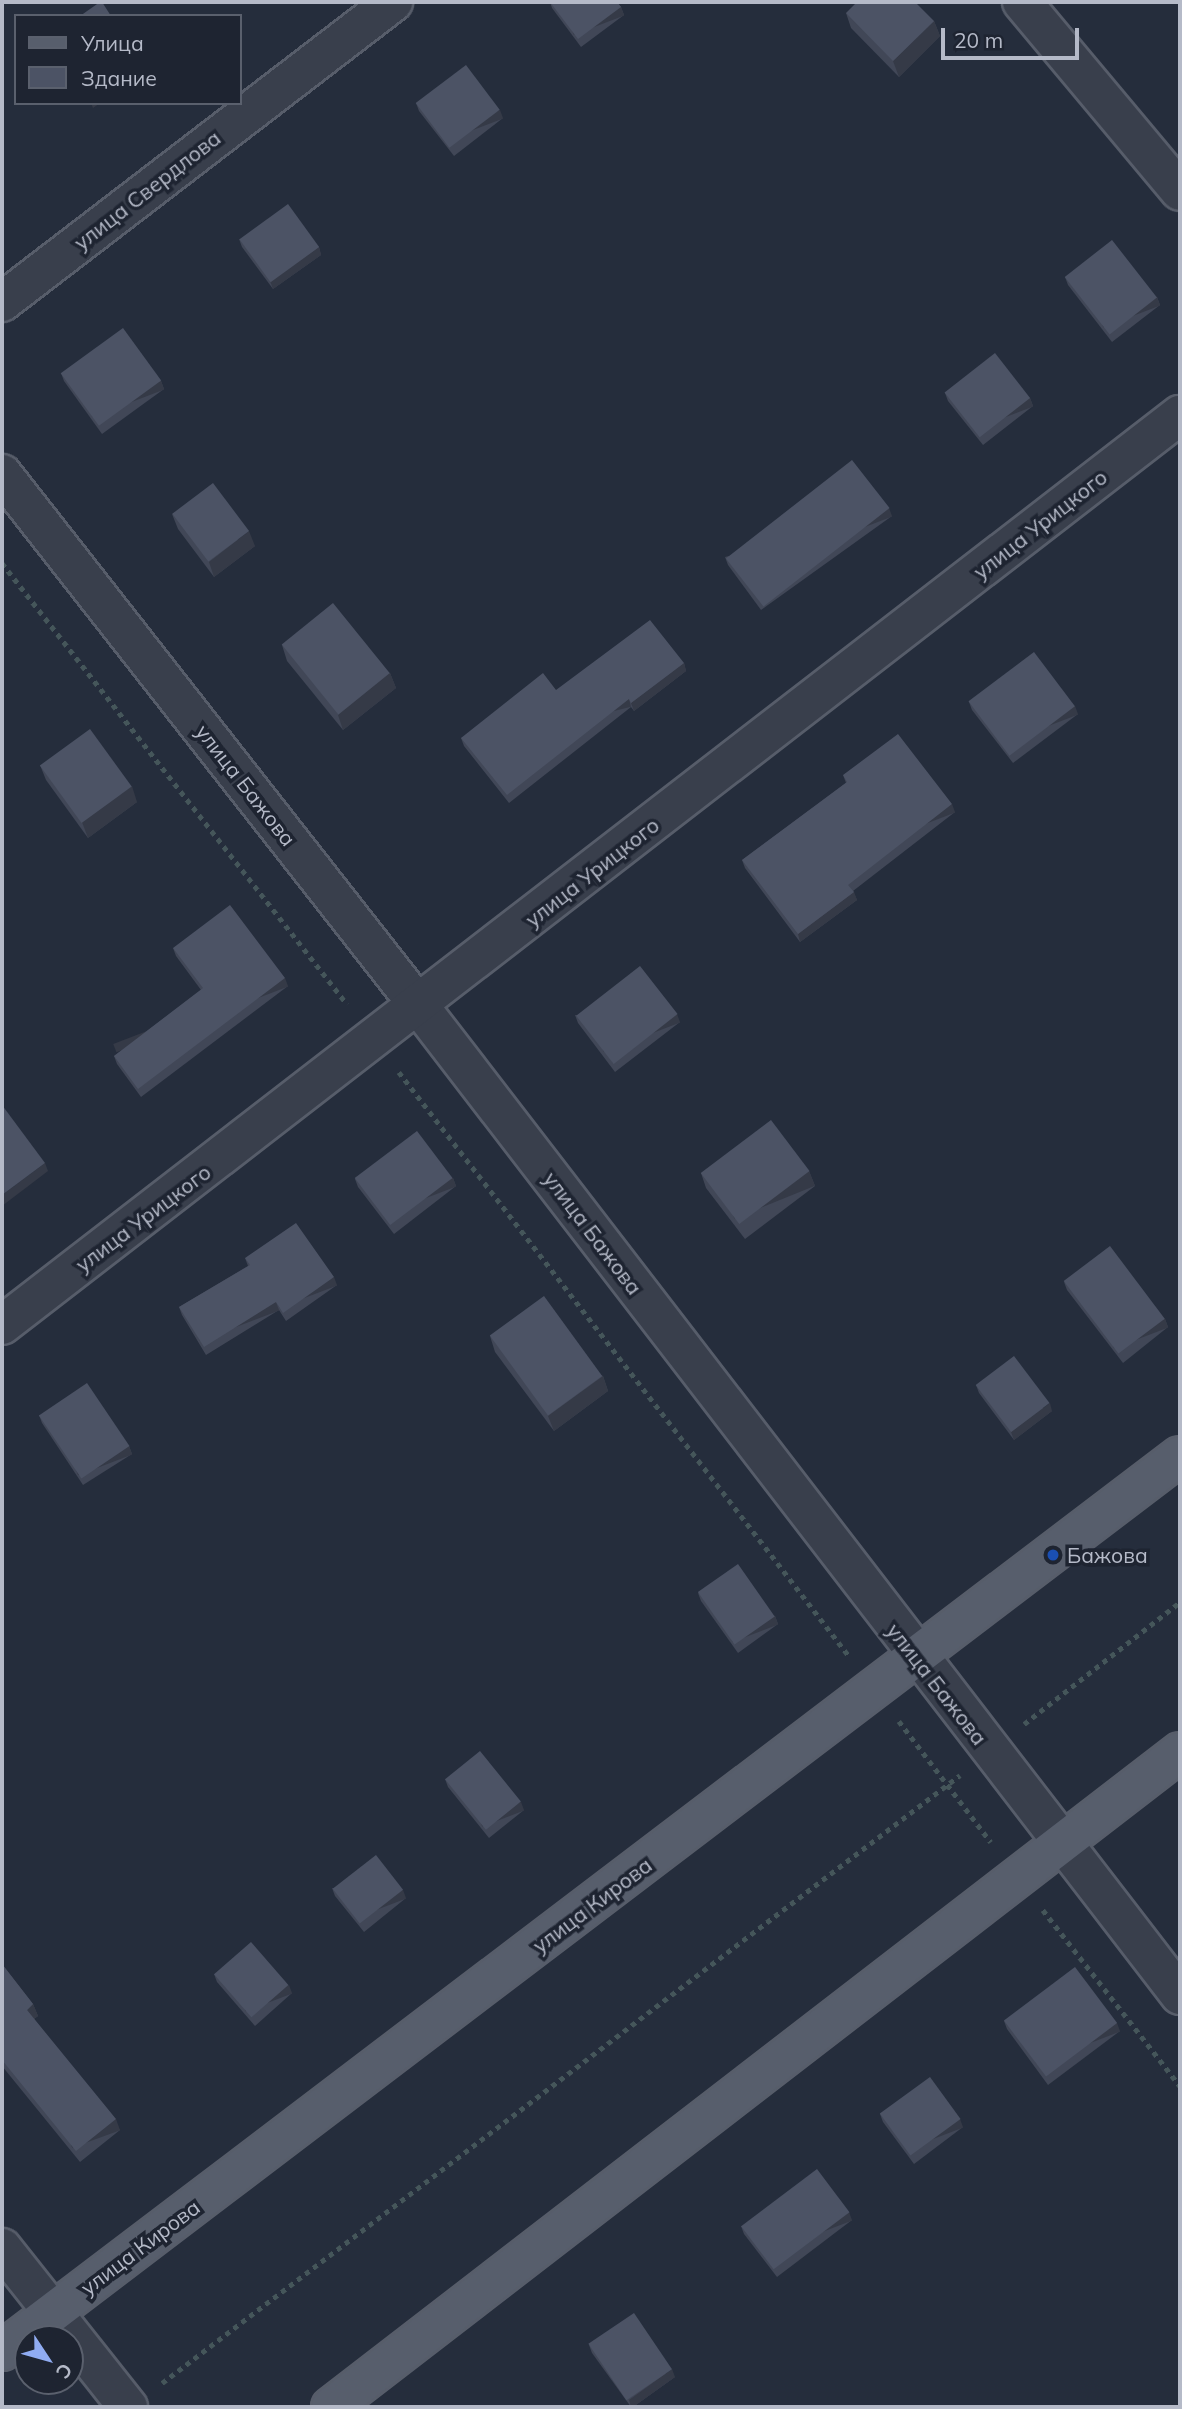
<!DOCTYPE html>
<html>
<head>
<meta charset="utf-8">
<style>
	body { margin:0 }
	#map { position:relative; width:1182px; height:2409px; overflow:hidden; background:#252d3c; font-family:Mulish,sans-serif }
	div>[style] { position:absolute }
	.path>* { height:4.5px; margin-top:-2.25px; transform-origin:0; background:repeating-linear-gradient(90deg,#45565a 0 5px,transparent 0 10px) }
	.roads { filter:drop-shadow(2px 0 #575d6a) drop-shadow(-2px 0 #575d6a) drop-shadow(0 2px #575d6a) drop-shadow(0 -2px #575d6a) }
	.minor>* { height:38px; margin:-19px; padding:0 19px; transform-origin:19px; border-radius:19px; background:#393f4c }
	.major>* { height:38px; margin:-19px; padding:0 19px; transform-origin:19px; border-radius:19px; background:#575e6c }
	.wall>* { inset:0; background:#414757 }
	.shaded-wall>* { inset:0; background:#353a47; transform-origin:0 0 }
	.building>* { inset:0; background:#4c5365; transform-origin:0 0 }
	.dots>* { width:19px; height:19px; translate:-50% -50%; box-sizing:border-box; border:4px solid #1e2431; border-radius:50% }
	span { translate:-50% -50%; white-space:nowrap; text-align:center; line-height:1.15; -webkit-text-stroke:7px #1e2431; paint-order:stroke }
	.street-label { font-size:21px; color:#b5bac8 }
	.poi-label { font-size:21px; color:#b5bac8 }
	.left { translate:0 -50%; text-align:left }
	.frame { position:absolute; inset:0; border:4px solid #b5bac8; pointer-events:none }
	.legend { position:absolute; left:14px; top:14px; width:228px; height:91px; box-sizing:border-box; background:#1e2431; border:2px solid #5a606d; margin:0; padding:9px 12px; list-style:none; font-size:21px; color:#b5bac8 }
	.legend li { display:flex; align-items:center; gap:14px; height:35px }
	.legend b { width:35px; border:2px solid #5a606d }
	.north { position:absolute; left:14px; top:2325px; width:70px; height:70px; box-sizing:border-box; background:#1e2431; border:2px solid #5a606d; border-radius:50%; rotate:126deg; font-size:19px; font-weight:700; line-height:28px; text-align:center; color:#b5bac8 }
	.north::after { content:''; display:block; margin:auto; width:24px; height:32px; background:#90acf2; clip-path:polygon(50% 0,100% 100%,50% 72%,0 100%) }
	.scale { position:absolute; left:941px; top:28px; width:138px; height:32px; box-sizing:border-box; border:4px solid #b5bac8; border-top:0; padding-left:9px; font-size:21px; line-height:24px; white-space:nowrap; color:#b5bac8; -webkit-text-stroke:5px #1e2431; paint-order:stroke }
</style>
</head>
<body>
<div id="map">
	<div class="path">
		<div style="left:2px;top:563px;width:560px;rotate:51.96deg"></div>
		<div style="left:399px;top:1072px;width:737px;rotate:52.38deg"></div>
		<div style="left:899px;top:1721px;width:152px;rotate:52.8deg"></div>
		<div style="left:1024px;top:1724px;width:198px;rotate:-38deg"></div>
		<div style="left:1043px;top:1910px;width:223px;rotate:52.1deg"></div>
		<div style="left:162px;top:2383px;width:1003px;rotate:-37.3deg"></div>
	</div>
	<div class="roads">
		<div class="minor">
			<div style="left:1022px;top:2px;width:246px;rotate:50.1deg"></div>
			<div style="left:2px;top:302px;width:493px;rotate:-37.5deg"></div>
			<div style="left:2px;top:474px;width:676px;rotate:51.91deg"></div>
			<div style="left:419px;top:1006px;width:1248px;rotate:52.42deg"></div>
			<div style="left:2px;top:1325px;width:1489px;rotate:-37.69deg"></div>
			<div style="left:2px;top:2248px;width:203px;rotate:51.6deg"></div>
		</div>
		<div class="major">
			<div style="left:2px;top:2351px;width:1479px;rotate:-37.23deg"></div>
			<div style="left:331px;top:2407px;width:1072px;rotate:-37.65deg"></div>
		</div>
	</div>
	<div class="wall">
		<div style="clip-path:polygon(550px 2px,617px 2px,621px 7px,624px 15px,581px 47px,552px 8px)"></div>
		<div style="clip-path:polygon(846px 13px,934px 21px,940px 36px,899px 77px,851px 28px)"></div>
		<div style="clip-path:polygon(416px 103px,503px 118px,454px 156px,419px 111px)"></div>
		<div style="clip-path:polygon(239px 239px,319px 247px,321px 255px,273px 289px,242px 247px)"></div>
		<div style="clip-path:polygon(1065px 277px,1157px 297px,1160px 305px,1112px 342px,1068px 285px)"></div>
		<div style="clip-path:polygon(61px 373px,161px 381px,164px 389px,102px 434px,64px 381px)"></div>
		<div style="clip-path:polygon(945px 393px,1030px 398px,1033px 406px,983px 445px,948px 401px)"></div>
		<div style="clip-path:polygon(172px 514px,255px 546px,214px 577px,178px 529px)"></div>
		<div style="clip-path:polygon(892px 516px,761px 610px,728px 565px,725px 557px)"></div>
		<div style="clip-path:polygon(282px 645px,390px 673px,396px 688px,343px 730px,287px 661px)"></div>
		<div style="clip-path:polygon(684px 663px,686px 671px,634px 711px,631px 707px,509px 803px,464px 746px,461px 738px,556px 690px)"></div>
		<div style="clip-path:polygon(969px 702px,1078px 714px,1013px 763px,972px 710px)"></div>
		<div style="clip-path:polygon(40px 765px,137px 802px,88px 838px,46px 780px)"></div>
		<div style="clip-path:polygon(843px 775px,955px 812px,853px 891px,857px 900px,800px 942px,745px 868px,742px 860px,846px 783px)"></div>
		<div style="clip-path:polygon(173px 948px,288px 986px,141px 1097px,117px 1064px,114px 1056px,201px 990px,176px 956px)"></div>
		<div style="clip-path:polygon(575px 1015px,680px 1022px,615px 1072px,578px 1023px)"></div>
		<div style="clip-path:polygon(809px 1171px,815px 1186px,745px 1239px,706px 1188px,701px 1173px)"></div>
		<div style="clip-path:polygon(453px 1178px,456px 1186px,394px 1234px,358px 1187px,355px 1179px)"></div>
		<div style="clip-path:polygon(245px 1258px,337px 1285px,286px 1321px,279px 1310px,206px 1355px,182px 1315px,179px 1307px,248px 1266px)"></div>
		<div style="clip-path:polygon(1064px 1282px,1165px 1319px,1168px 1327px,1123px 1363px,1067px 1290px)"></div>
		<div style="clip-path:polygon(490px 1336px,603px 1376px,608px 1391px,554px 1431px,495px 1352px)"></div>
		<div style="clip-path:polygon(976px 1385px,1052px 1411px,1014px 1440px,979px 1393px)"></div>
		<div style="clip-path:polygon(39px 1415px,129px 1446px,132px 1454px,83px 1485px,42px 1423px)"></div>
		<div style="clip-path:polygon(698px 1593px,775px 1616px,778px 1624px,738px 1653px,701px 1601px)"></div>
		<div style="clip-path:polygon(445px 1779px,524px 1810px,489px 1838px,448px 1787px)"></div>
		<div style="clip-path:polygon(332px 1888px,406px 1898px,364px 1932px,335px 1896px)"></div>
		<div style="clip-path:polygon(2px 1964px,33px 2004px,38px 2016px,34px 2019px,120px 2130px,80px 2162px,2px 2066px)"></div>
		<div style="clip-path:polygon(214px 1974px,292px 1993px,255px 2026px,217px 1982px)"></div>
		<div style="clip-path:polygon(1004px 2021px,1120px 2031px,1048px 2085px,1007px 2029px)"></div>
		<div style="clip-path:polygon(880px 2114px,963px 2127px,914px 2164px,883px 2122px)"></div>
		<div style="clip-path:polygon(852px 2220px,777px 2277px,744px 2234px,741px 2226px)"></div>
		<div style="clip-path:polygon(589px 2345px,675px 2377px,633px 2407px,631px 2407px,592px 2353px)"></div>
	</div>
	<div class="shaded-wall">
		<div style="left:621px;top:7px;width:9px;height:54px;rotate:69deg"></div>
		<div style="clip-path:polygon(934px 21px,940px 36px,899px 77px,893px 61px)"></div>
		<div style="clip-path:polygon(91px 103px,100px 103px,93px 108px)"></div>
		<div style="left:500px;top:110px;width:9px;height:62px;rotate:69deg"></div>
		<div style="clip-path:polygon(319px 247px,321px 255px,273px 289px,270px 281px)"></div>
		<div style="left:1157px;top:297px;width:9px;height:61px;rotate:69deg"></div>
		<div style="left:161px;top:381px;width:9px;height:77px;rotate:69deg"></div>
		<div style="left:1030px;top:398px;width:9px;height:63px;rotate:69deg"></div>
		<div style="left:889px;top:508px;width:9px;height:161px;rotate:69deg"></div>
		<div style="clip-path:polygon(249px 531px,255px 546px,214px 577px,209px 562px)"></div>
		<div style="clip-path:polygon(684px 663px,686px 671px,634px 711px,631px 703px)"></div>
		<div style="clip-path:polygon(390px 673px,396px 688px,343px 730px,338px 715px)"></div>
		<div style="left:629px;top:699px;width:8px;height:155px;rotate:76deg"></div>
		<div style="left:1075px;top:706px;width:9px;height:81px;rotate:69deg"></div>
		<div style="clip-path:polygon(132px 786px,137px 802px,88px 838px,82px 822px)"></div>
		<div style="left:952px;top:804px;width:9px;height:132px;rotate:69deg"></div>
		<div style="clip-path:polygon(854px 892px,857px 900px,800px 942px,798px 934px)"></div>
		<div style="left:285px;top:978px;width:9px;height:184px;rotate:69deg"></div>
		<div style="left:677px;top:1014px;width:9px;height:82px;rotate:69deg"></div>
		<div style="clip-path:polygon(45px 1163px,48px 1171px,2px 1206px,2px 1195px)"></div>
		<div style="left:809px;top:1171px;width:16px;height:87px;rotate:68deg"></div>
		<div style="left:453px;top:1178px;width:9px;height:78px;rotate:69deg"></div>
		<div style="left:334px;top:1277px;width:9px;height:62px;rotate:69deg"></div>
		<div style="left:276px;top:1302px;width:9px;height:85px;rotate:69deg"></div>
		<div style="left:1165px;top:1319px;width:9px;height:58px;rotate:69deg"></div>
		<div style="clip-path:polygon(603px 1376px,608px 1391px,554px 1431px,548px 1416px)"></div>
		<div style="clip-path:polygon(1050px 1403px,1052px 1411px,1014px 1440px,1011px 1432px)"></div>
		<div style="left:129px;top:1446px;width:9px;height:58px;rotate:69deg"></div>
		<div style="left:775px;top:1616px;width:9px;height:49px;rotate:69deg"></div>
		<div style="left:521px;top:1802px;width:9px;height:45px;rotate:69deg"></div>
		<div style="left:403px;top:1890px;width:9px;height:54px;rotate:69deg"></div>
		<div style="left:289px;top:1985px;width:9px;height:50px;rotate:69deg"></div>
		<div style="clip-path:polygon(33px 2004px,38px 2016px,31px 2021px,27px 2010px)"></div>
		<div style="left:1117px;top:2023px;width:9px;height:90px;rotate:69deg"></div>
		<div style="left:116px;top:2119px;width:12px;height:51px;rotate:70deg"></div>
		<div style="left:960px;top:2119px;width:9px;height:61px;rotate:69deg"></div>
		<div style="left:849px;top:2212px;width:9px;height:94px;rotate:69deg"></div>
		<div style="clip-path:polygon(672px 2369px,675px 2377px,633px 2407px,631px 2407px,629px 2400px)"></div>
	</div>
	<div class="building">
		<div style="clip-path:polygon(100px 2px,102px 2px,111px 16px,80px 16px)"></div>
		<div style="clip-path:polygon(550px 2px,617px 2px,621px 7px,578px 39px)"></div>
		<div style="clip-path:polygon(857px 2px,915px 2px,934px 21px,893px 61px,846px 13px)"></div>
		<div style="left:466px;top:65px;width:56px;height:63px;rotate:53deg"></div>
		<div style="left:288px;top:204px;width:53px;height:60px;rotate:54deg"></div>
		<div style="left:1112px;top:240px;width:73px;height:60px;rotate:52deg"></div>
		<div style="left:123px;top:328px;width:65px;height:77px;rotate:54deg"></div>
		<div style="left:995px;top:353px;width:57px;height:64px;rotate:52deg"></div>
		<div style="left:852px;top:460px;width:61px;height:160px;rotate:52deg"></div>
		<div style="left:213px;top:483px;width:60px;height:51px;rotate:53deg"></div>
		<div style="left:333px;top:603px;width:90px;height:66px;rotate:51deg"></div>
		<div style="clip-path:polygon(650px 620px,684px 663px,631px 703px,629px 699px,507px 795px,461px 738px,543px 673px,556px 690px)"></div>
		<div style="left:1034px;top:652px;width:68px;height:82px;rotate:53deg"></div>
		<div style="left:90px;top:729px;width:71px;height:62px;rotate:54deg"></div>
		<div style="clip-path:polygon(898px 734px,952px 804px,848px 885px,854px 892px,798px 934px,742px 860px,847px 782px,843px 775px)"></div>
		<div style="clip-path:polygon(230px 905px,285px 978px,138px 1089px,114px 1056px,203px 988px,173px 948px)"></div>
		<div style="left:640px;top:966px;width:61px;height:81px;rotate:52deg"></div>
		<div style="clip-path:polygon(2px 1105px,45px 1163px,2px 1195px)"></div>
		<div style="left:771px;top:1120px;width:64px;height:88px;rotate:53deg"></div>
		<div style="left:417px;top:1131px;width:59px;height:78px;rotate:53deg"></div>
		<div style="clip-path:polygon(296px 1223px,334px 1277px,283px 1313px,276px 1302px,204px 1347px,179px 1307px,250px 1265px,245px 1258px)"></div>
		<div style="left:1110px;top:1246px;width:91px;height:58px;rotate:53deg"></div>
		<div style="left:544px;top:1296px;width:99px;height:67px;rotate:54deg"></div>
		<div style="left:1014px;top:1356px;width:59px;height:48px;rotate:53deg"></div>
		<div style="left:87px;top:1383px;width:76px;height:58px;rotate:56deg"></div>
		<div style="left:738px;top:1564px;width:64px;height:49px;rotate:55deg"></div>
		<div style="left:480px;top:1751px;width:65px;height:45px;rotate:51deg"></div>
		<div style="left:376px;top:1855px;width:44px;height:55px;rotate:52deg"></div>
		<div style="left:251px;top:1942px;width:57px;height:49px;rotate:49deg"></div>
		<div style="clip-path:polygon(2px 1964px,33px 2004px,27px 2010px,116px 2119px,76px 2151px,2px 2060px)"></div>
		<div style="left:1075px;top:1967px;width:70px;height:89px;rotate:53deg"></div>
		<div style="left:930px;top:2077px;width:52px;height:62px;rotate:54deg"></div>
		<div style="left:817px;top:2169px;width:54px;height:95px;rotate:53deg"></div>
		<div style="left:634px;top:2313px;width:68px;height:55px;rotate:56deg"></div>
	</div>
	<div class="dots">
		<div style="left:1053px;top:1555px;background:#1a4fb4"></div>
	</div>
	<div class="street-label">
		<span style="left:147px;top:190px;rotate:-38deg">улица Свердлова</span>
		<span style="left:1040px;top:524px;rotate:-38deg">улица Урицкого</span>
		<span style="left:246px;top:785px;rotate:52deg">улица Бажова</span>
		<span style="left:592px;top:872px;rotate:-38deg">улица Урицкого</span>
		<span style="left:143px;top:1218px;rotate:-37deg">улица Урицкого</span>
		<span style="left:593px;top:1233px;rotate:53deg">улица Бажова</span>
		<span style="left:937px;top:1684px;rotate:52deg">улица Бажова</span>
		<span style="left:592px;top:1905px;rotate:-37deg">улица Кирова</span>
		<span style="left:140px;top:2247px;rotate:-37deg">улица Кирова</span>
	</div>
	<div class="poi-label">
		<span class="left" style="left:1067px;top:1555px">Бажова</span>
	</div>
	<div class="frame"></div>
	<ul class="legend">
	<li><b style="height:9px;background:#575e6c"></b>Улица</li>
	<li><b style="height:19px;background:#4c5365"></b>Здание</li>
	</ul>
	<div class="north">С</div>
	<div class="scale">20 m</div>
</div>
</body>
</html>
